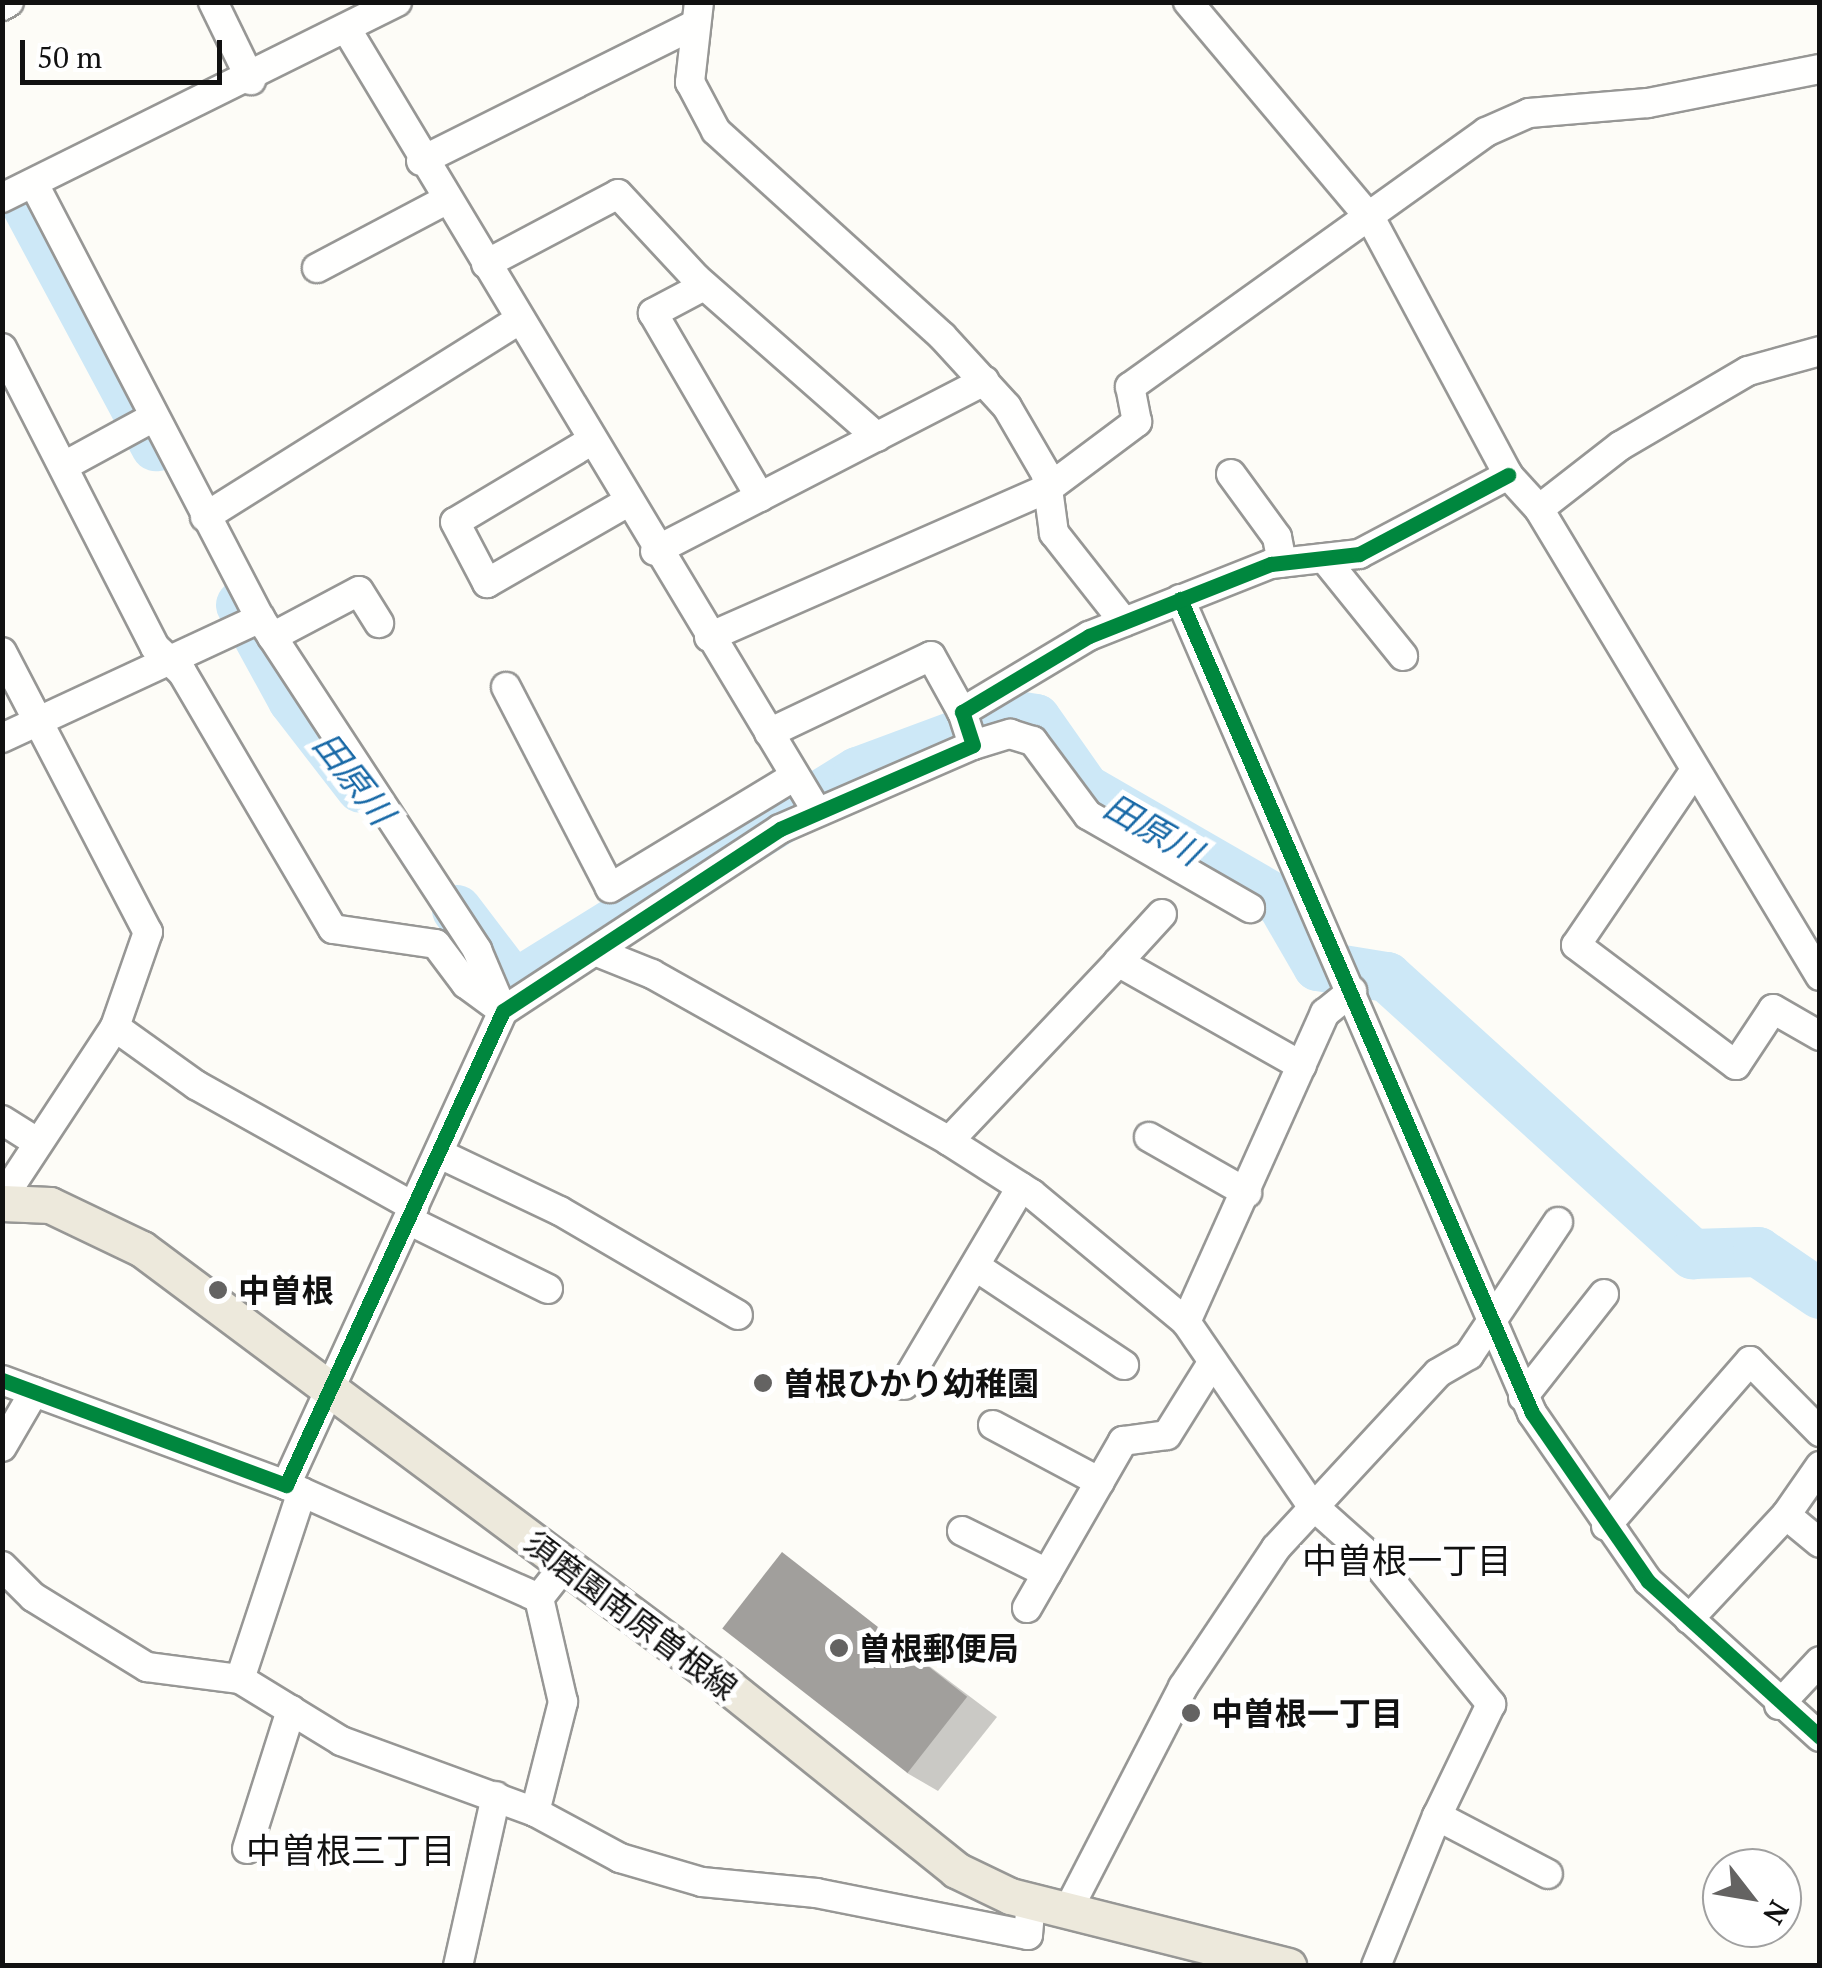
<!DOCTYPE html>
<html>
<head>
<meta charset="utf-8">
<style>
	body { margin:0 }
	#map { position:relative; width:1822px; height:1968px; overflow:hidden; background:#fdfcf7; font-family:"PT Serif","Noto Sans JP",serif }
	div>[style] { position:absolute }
	.shadow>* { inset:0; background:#0003 }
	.river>* { height:50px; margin:-25px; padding:0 25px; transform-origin:25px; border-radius:25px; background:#cde8f7 }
	.building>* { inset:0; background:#a19f9c; transform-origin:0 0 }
	.roads { filter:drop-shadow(2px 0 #979795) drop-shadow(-2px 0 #979795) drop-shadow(0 2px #979795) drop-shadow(0 -2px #979795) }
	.minor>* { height:28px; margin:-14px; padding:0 14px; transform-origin:14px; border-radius:14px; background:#fffffe }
	.major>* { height:35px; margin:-17.5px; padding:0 17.5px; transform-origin:17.5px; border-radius:17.5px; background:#ede9dc }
	.cycleway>* { height:15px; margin:-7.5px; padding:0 7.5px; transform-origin:7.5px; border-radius:7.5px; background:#00873e }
	.dots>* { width:28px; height:28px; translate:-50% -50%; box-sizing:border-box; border:5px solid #fff; border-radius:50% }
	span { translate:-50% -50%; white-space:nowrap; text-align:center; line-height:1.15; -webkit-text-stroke:10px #fff; paint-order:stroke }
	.poi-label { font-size:32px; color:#111; font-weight:700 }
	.left { translate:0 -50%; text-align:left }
	.street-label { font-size:32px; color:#111 }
	.water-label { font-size:35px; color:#1768a6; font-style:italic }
	.neighbourhood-label { font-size:35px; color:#111 }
	.frame { position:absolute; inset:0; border:5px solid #111; pointer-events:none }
	.north { position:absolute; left:1702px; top:1848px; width:100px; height:100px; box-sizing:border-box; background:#fff; border:2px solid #a0a0a0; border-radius:50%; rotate:121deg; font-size:28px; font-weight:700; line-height:40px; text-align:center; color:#111 }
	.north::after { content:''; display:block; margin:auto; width:35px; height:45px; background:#646362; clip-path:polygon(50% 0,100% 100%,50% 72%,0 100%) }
	.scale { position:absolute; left:20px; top:40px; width:202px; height:45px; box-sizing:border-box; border:5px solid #111; border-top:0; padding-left:12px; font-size:30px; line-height:35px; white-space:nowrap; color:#111; -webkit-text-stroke:8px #fff; paint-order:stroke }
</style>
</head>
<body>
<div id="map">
	<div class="shadow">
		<div style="clip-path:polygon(782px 1555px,997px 1717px,938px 1791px,907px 1773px)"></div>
	</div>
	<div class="river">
		<div style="left:26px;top:204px;width:275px;rotate:61.8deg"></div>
		<div style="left:241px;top:605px;width:108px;rotate:61.3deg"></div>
		<div style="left:293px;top:700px;width:111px;rotate:52.3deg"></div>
		<div style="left:457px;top:910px;width:94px;rotate:52.8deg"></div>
		<div style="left:514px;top:985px;width:405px;rotate:-31.8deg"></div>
		<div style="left:858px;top:772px;width:163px;rotate:-20.4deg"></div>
		<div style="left:1011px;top:715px;width:25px;rotate:9deg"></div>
		<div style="left:1036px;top:719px;width:85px;rotate:55deg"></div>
		<div style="left:1085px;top:789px;width:226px;rotate:30deg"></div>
		<div style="left:1281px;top:902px;width:74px;rotate:60deg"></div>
		<div style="left:1318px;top:966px;width:70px;rotate:9.1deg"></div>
		<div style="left:1387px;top:977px;width:413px;rotate:42.2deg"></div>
		<div style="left:1693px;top:1254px;width:65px;rotate:-1.8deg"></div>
		<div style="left:1758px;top:1252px;width:75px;rotate:34.1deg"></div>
	</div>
	<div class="building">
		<div style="left:782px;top:1552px;width:235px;height:97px;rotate:38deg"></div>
	</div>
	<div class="roads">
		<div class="minor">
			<div style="left:213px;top:2px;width:87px;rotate:64deg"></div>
			<div style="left:699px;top:2px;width:81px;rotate:96.4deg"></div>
			<div style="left:690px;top:82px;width:55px;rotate:62deg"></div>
			<div style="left:716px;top:131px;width:305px;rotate:42.2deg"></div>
			<div style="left:942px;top:336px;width:96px;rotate:47.5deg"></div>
			<div style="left:1007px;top:407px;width:78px;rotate:59.8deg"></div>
			<div style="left:1046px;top:474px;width:60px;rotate:82.3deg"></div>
			<div style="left:1054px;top:533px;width:113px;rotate:51.8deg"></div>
			<div style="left:1188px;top:2px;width:284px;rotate:49.9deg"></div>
			<div style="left:1371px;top:219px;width:290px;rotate:61.8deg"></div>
			<div style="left:1508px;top:475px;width:46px;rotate:47.6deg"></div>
			<div style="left:1539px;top:509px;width:545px;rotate:58.96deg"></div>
			<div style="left:2px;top:6px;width:8px;rotate:-30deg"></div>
			<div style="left:349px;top:33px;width:907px;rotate:58.99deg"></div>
			<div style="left:421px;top:161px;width:305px;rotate:-26.5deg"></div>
			<div style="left:34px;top:184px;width:489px;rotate:62.5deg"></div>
			<div style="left:260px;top:618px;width:397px;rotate:56.8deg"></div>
			<div style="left:477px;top:950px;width:66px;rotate:66.9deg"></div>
			<div style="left:2px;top:198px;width:441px;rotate:-26.4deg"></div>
			<div style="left:486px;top:264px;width:149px;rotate:-27.9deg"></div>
			<div style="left:618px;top:194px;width:115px;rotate:47.1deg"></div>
			<div style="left:696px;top:278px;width:241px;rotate:41.3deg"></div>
			<div style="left:317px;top:268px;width:146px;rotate:-27.8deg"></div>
			<div style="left:704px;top:286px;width:58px;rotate:152.1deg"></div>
			<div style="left:653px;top:313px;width:213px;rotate:59.8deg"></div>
			<div style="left:2px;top:348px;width:336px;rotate:62.9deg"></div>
			<div style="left:155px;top:647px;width:37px;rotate:43deg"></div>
			<div style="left:182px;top:672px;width:298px;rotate:59.6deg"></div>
			<div style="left:333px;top:929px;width:104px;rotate:8.3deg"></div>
			<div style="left:436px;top:944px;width:50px;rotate:53.1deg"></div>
			<div style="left:466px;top:984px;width:46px;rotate:36.1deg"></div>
			<div style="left:591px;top:441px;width:158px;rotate:149.2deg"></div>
			<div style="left:455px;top:522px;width:69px;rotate:62.3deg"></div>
			<div style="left:487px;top:583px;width:163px;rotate:-29.9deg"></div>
			<div style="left:64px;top:466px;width:102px;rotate:-28.6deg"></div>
			<div style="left:1231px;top:474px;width:78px;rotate:53.9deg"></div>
			<div style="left:1277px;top:537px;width:26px;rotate:79deg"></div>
			<div style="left:1539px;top:509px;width:103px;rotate:-37.9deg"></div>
			<div style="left:1620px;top:446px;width:148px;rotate:-30.4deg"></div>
			<div style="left:1748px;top:371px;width:75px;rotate:-15.5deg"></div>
			<div style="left:205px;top:517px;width:371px;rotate:-32.1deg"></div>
			<div style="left:655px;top:551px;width:371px;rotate:-27.3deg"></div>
			<div style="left:1324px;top:558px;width:126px;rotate:51.1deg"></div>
			<div style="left:1180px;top:599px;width:887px;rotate:66.61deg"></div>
			<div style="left:1532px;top:1413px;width:204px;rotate:55.4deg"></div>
			<div style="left:1648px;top:1581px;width:232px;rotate:42.2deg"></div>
			<div style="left:272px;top:637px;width:98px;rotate:-27.9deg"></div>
			<div style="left:359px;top:591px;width:38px;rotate:58deg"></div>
			<div style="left:709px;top:637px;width:373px;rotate:-23.7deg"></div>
			<div style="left:1050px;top:487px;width:109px;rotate:-36.8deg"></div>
			<div style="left:1137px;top:422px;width:36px;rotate:-101deg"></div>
			<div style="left:1130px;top:387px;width:438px;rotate:-35.6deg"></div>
			<div style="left:1486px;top:132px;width:47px;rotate:-23.8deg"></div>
			<div style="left:1529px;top:113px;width:119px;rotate:-4.8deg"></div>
			<div style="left:1648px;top:103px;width:175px;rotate:-11.2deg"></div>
			<div style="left:2px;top:652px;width:316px;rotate:62.5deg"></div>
			<div style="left:148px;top:932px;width:101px;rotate:109.2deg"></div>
			<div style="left:115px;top:1027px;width:206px;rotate:123.3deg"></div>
			<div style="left:506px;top:687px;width:226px;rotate:62.6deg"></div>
			<div style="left:610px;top:888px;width:216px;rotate:-31.2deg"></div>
			<div style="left:769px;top:733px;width:179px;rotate:-25.4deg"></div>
			<div style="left:931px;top:656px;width:64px;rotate:61deg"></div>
			<div style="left:2px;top:738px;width:285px;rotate:-24.9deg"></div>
			<div style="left:973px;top:745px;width:39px;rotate:-17deg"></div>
			<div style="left:1010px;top:734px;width:24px;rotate:17deg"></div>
			<div style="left:1033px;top:741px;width:92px;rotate:53.4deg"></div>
			<div style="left:1088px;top:815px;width:187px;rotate:29.9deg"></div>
			<div style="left:1693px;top:773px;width:208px;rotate:124.2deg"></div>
			<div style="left:1576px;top:945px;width:200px;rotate:36.9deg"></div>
			<div style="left:1736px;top:1065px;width:67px;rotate:-56.5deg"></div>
			<div style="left:1773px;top:1009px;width:54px;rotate:29.9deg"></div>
			<div style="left:602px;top:954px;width:54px;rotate:21.8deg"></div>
			<div style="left:652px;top:974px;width:341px;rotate:29.3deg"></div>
			<div style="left:949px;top:1141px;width:98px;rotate:32.6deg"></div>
			<div style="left:1032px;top:1194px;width:200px;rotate:39.7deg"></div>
			<div style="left:1186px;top:1322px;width:219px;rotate:55.6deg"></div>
			<div style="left:1310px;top:1503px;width:86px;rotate:41.7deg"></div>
			<div style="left:1374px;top:1560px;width:186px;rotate:50.9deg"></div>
			<div style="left:1491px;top:1704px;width:124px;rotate:115.7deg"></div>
			<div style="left:1118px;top:962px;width:65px;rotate:-47.5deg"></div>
			<div style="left:115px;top:1027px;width:100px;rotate:35.6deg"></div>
			<div style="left:196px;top:1085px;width:250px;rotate:29.2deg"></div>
			<div style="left:2px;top:1120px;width:41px;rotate:32.2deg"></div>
			<div style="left:1149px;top:1137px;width:113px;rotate:29.7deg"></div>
			<div style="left:949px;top:1141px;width:246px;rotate:-46.6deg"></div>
			<div style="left:1118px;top:962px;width:211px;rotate:29.5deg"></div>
			<div style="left:440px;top:1154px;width:133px;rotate:25.4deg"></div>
			<div style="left:560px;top:1211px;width:206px;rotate:30.3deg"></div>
			<div style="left:408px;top:1220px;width:156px;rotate:26.2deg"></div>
			<div style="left:975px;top:1266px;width:179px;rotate:33.6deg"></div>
			<div style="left:1186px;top:1322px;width:339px;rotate:-65.8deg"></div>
			<div style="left:1325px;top:1013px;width:35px;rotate:-39deg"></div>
			<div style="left:2px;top:1380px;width:303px;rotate:20.3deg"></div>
			<div style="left:286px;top:1485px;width:521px;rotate:-65.4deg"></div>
			<div style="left:503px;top:1011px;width:331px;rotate:-33.3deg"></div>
			<div style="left:780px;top:829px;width:210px;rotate:-23.5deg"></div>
			<div style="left:973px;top:745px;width:35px;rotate:-108deg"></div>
			<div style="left:962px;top:712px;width:148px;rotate:-30.9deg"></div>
			<div style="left:1089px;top:636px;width:196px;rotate:-21.6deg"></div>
			<div style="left:1271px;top:564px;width:89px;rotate:-6.5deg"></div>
			<div style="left:1359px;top:554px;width:169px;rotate:-27.9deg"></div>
			<div style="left:904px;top:1385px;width:230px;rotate:-59.4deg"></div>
			<div style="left:1523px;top:1397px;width:131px;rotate:-51.8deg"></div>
			<div style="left:993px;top:1425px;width:121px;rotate:28deg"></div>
			<div style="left:2px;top:1447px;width:64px;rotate:-59.8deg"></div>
			<div style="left:286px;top:1485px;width:277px;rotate:24.1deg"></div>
			<div style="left:1786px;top:1515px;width:60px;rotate:-55.2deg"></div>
			<div style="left:1606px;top:1526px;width:219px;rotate:-48.9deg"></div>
			<div style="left:1750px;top:1361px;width:100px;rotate:45.4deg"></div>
			<div style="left:962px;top:1531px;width:95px;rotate:26.3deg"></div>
			<div style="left:2px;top:1566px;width:44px;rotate:45deg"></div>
			<div style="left:33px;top:1597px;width:134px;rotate:31.6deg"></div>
			<div style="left:147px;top:1667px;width:94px;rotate:7.4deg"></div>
			<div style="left:240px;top:1679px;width:119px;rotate:31.5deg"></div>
			<div style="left:341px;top:1741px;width:207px;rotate:20.1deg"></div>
			<div style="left:535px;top:1812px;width:114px;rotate:-75.7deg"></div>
			<div style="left:563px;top:1702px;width:107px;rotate:-103deg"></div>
			<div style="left:539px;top:1598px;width:42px;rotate:-51.8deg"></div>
			<div style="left:1027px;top:1608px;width:193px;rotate:-60.1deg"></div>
			<div style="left:1123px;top:1441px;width:44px;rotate:-7.8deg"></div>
			<div style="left:1167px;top:1435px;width:85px;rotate:-58deg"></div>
			<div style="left:1689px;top:1619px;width:142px;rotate:-47deg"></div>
			<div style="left:1786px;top:1515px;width:44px;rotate:39.5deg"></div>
			<div style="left:240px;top:1679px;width:197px;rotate:-71.7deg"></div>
			<div style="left:1779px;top:1705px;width:60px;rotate:-47deg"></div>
			<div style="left:535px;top:1812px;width:97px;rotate:28.4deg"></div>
			<div style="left:620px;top:1858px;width:85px;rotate:16.3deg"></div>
			<div style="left:702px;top:1882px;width:115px;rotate:5.5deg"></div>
			<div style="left:816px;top:1893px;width:216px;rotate:11.2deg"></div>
			<div style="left:1028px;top:1935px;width:34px;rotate:-85deg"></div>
			<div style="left:247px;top:1849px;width:146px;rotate:-72.4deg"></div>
			<div style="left:1067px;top:1912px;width:253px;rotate:-62.7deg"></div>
			<div style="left:1183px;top:1687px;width:167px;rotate:-56.2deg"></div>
			<div style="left:1276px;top:1548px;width:238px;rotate:-47.2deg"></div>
			<div style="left:1438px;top:1373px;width:36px;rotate:-30deg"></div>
			<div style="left:1469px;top:1355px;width:160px;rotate:-56.2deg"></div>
			<div style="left:458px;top:1966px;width:174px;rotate:-77.4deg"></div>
			<div style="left:1376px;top:1966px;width:162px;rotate:-67.9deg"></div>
			<div style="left:1437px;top:1816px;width:125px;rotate:27.6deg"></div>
		</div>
		<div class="major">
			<div style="left:2px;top:1203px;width:48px;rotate:2.4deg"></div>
			<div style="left:50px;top:1205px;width:102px;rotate:25.6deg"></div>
			<div style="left:142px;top:1249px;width:734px;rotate:36.74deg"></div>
			<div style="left:730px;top:1688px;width:290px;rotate:38.8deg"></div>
			<div style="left:956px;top:1870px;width:60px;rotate:25.7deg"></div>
			<div style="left:1010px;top:1896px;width:287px;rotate:14.1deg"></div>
		</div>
	</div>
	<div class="cycleway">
		<div style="left:1180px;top:599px;width:887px;rotate:66.61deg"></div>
		<div style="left:1532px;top:1413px;width:204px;rotate:55.4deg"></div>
		<div style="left:1648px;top:1581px;width:232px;rotate:42.2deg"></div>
		<div style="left:2px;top:1380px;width:303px;rotate:20.3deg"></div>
		<div style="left:286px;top:1485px;width:521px;rotate:-65.4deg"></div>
		<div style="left:503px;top:1011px;width:331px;rotate:-33.3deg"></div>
		<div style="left:780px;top:829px;width:210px;rotate:-23.5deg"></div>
		<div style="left:973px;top:745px;width:35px;rotate:-108deg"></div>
		<div style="left:962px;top:712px;width:148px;rotate:-30.9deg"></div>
		<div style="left:1089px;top:636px;width:196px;rotate:-21.6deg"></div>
		<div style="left:1271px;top:564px;width:89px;rotate:-6.5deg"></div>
		<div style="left:1359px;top:554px;width:169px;rotate:-27.9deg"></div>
	</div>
	<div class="dots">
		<div style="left:218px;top:1290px;background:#646362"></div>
		<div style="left:763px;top:1383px;background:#646362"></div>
		<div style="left:839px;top:1648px;background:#646362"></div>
		<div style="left:1191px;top:1713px;background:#646362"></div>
	</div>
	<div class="poi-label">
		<span class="left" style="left:238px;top:1290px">中曽根</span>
		<span class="left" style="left:783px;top:1383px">曽根ひかり幼稚園</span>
		<span class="left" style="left:859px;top:1648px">曽根郵便局</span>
		<span class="left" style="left:1211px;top:1713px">中曽根一丁目</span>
	</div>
	<div class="street-label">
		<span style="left:631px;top:1615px;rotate:37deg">須磨園南原曽根線</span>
	</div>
	<div class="water-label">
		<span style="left:354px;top:778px;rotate:52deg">田原川</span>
		<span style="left:1153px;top:829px;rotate:30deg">田原川</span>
	</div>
	<div class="neighbourhood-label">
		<span style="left:1407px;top:1560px">中曽根一丁目</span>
		<span style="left:351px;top:1850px">中曽根三丁目</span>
	</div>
	<div class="frame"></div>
	<div class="north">N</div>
	<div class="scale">50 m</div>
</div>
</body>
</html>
